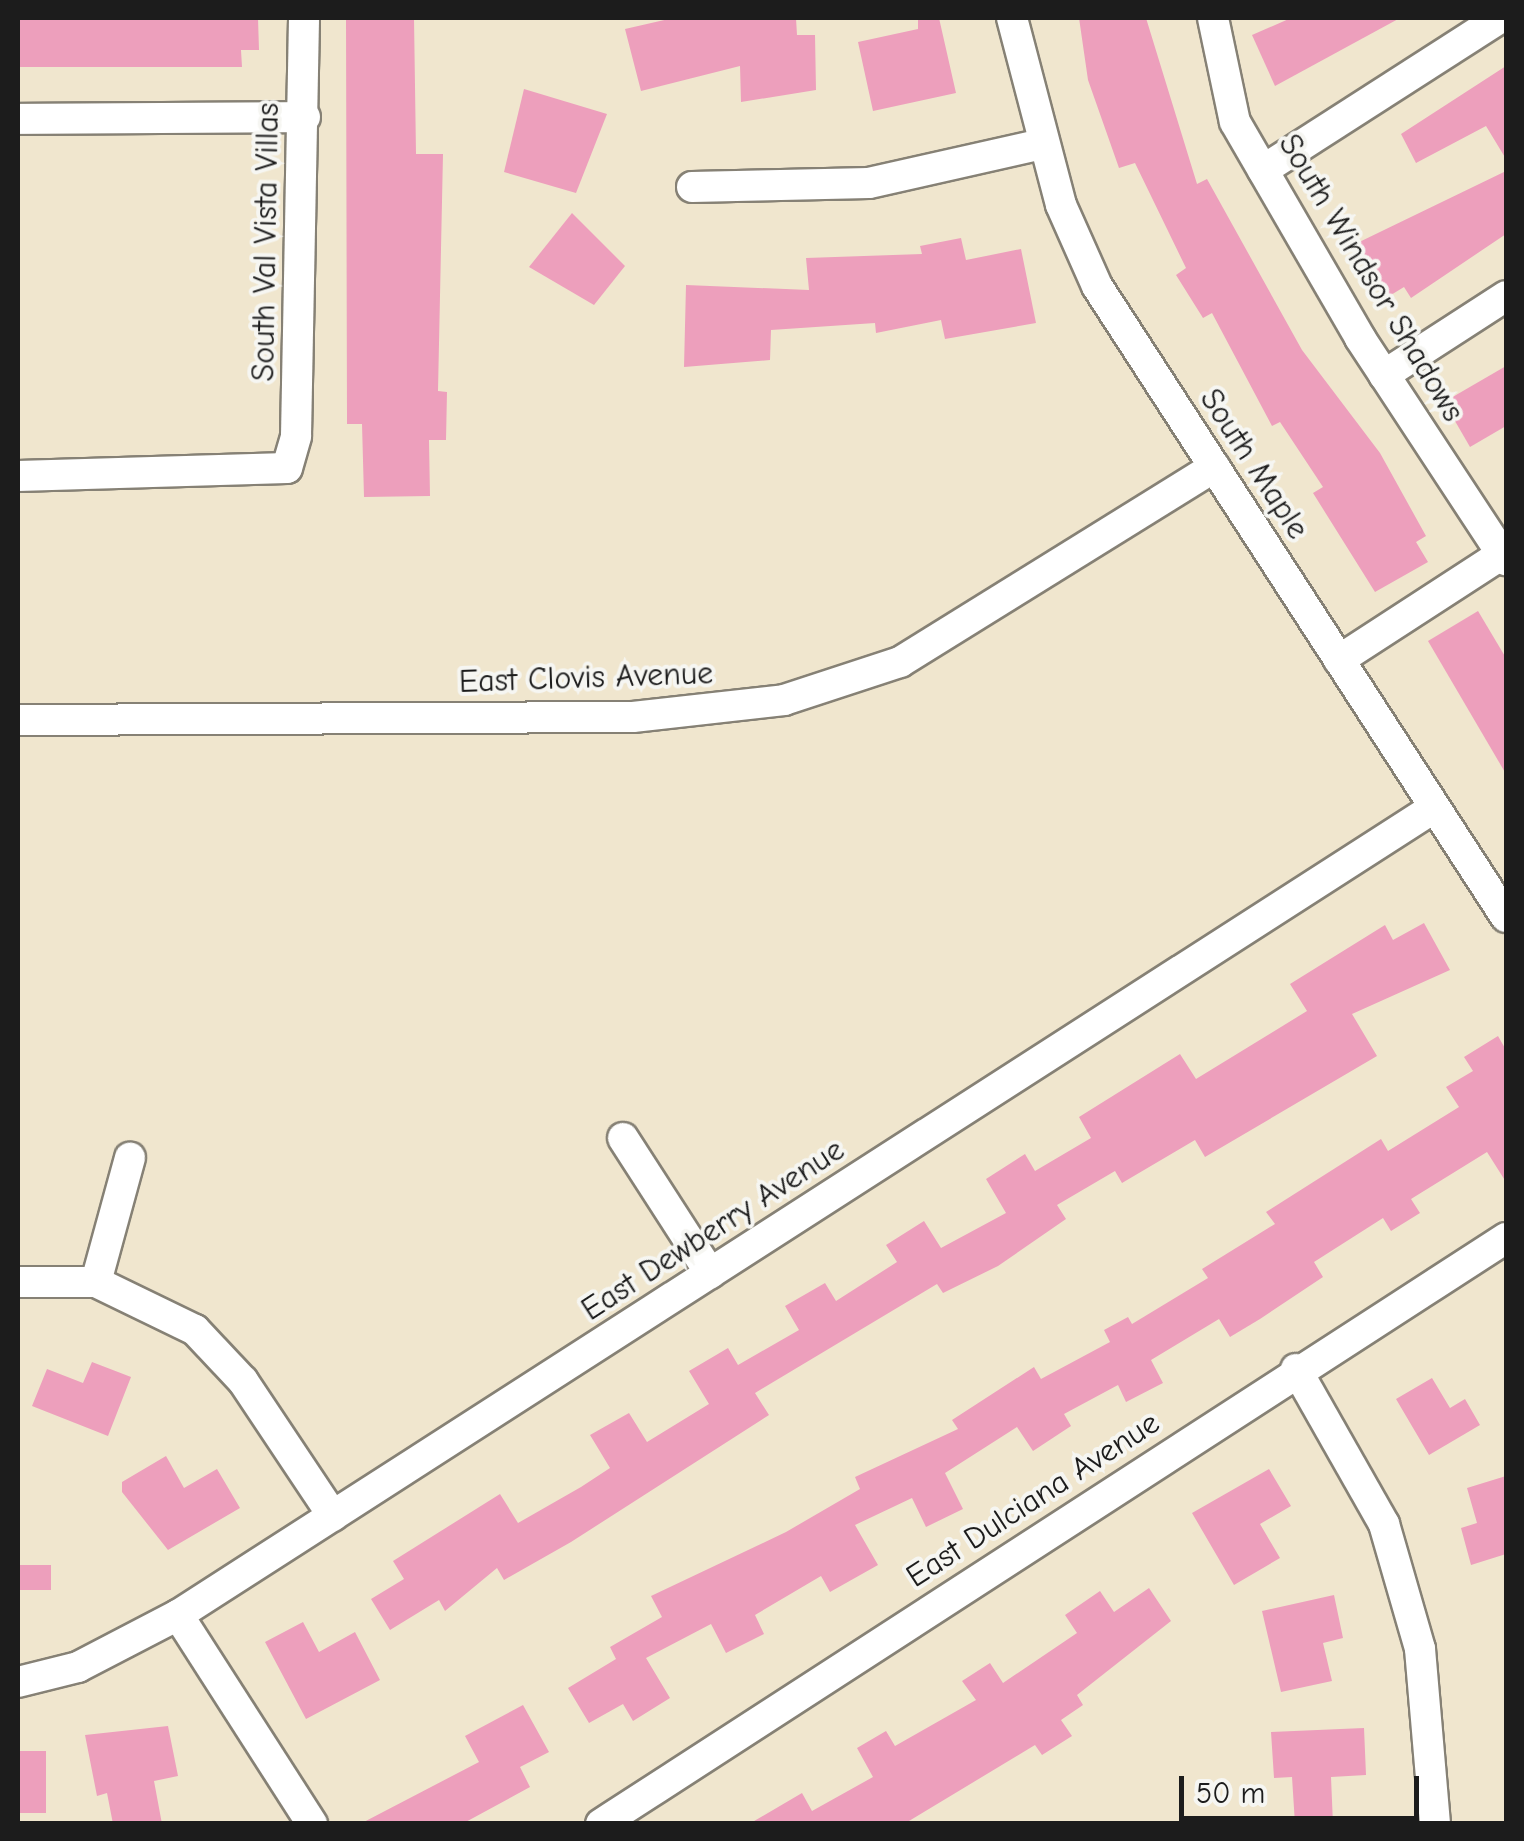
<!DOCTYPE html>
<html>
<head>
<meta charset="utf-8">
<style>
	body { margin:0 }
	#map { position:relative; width:1524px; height:1841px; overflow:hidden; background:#f0e6ce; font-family:"Comic Neue",sans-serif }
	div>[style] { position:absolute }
	.building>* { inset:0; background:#ed9fbc; transform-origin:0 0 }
	.roads { filter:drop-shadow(2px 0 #868175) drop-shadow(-2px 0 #868175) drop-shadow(0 2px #868175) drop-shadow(0 -2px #868175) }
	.minor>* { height:30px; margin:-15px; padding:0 15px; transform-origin:15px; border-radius:15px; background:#fff }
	span { translate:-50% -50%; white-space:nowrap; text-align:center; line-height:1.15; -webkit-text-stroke:8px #f6f6f2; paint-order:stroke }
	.street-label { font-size:32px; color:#1c1c1c }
	.frame { position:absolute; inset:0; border:20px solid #1c1c1c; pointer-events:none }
	.scale { position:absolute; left:1179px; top:1776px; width:240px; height:45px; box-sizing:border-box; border:5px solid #1c1c1c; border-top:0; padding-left:12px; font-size:30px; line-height:35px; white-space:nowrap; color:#1c1c1c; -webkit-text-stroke:8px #f6f6f2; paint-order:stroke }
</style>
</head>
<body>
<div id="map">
	<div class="building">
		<div style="clip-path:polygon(18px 18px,258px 18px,259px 50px,241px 50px,242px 67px,18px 67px)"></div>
		<div style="clip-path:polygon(346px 18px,414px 18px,416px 154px,443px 154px,438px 391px,447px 392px,446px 440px,429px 440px,430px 496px,364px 497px,362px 424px,347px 424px)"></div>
		<div style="clip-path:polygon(673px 18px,796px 18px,797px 35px,815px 35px,816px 90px,741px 102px,740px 66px,641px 91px,625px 29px)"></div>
		<div style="clip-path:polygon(918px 18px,939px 18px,956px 93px,873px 111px,858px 42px,918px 29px)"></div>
		<div style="clip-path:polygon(1079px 18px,1146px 18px,1197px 184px,1207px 179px,1302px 350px,1380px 453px,1426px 536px,1416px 542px,1428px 562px,1375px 592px,1313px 493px,1323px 487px,1280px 422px,1272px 426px,1212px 313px,1203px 318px,1176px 275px,1186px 268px,1135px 163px,1119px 168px,1088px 80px)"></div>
		<div style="clip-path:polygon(1291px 18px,1400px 18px,1275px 86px,1252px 35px)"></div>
		<div style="clip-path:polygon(1506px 66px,1506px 159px,1486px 126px,1416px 163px,1401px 134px)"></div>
		<div style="clip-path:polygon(524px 89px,607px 114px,576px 193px,504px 172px)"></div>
		<div style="clip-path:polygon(1506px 171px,1506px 234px,1411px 298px,1404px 287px,1386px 298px,1351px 246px)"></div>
		<div style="clip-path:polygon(572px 213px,625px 266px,594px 305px,529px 267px)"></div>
		<div style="clip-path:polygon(961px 238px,966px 260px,1021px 249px,1036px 323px,945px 339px,941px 320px,876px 333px,875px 323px,771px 330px,770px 360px,684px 367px,686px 285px,809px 290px,806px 258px,922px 254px,920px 246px)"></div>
		<div style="clip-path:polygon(1506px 366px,1506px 426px,1470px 447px,1444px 402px)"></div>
		<div style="clip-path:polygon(1478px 611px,1506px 658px,1506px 774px,1428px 641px)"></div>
		<div style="clip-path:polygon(1424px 923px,1450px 970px,1352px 1014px,1377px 1056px,1205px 1157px,1195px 1140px,1122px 1183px,1115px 1171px,1057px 1205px,1066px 1219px,998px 1266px,943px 1293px,937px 1284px,755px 1393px,769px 1415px,571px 1542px,504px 1580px,497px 1568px,445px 1611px,439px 1600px,390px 1630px,371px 1599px,404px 1579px,393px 1561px,500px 1494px,518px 1523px,581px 1487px,610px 1468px,590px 1435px,629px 1413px,647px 1442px,709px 1404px,689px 1371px,728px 1348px,738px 1365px,799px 1330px,785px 1306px,825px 1283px,836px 1301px,897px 1262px,886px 1245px,924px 1221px,941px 1248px,1006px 1213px,986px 1179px,1025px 1154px,1035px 1171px,1091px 1138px,1079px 1117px,1180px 1054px,1196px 1079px,1307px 1011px,1290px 984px,1385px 925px,1393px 940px)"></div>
		<div style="clip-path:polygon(1498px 1036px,1506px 1050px,1506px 1182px,1487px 1152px,1411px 1199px,1420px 1213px,1391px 1231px,1383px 1218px,1314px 1262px,1323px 1277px,1260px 1319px,1230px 1337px,1219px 1319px,1151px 1360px,1163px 1383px,1126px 1402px,1118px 1385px,1064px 1414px,1071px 1426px,1033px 1451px,1017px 1427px,945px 1473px,963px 1509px,926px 1527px,912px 1498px,855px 1525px,878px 1565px,830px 1592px,821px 1576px,755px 1615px,764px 1634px,726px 1653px,711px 1624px,646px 1658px,670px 1698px,633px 1721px,623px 1704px,589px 1723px,568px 1688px,616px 1659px,610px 1647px,662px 1617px,651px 1596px,786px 1532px,860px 1489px,855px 1477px,958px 1429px,952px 1420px,1034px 1367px,1041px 1379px,1110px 1342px,1104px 1330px,1128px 1317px,1132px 1324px,1208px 1278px,1202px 1269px,1275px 1224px,1266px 1212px,1381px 1139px,1388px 1151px,1459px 1107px,1446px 1087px,1473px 1071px,1464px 1057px)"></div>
		<div style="clip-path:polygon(92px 1362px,131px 1377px,108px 1436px,32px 1406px,47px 1369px,83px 1383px)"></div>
		<div style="clip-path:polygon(1432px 1378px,1450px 1408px,1465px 1399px,1480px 1425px,1429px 1455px,1396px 1399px)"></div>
		<div style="clip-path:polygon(166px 1456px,184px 1488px,217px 1469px,240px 1508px,168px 1550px,122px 1492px,122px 1482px)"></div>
		<div style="clip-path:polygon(1269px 1469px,1291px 1506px,1260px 1524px,1280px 1558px,1234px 1585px,1192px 1513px)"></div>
		<div style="clip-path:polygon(1506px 1476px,1506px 1554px,1471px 1565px,1461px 1528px,1477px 1523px,1467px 1488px)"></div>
		<div style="left:18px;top:1565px;width:33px;height:25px"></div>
		<div style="clip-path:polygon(1149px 1588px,1171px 1621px,1077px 1695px,1083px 1705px,1061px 1720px,1072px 1736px,1042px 1755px,1035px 1745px,904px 1824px,749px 1824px,802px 1793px,812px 1811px,873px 1777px,857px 1748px,886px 1731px,895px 1746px,976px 1700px,962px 1681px,990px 1663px,1003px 1683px,1077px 1633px,1065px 1615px,1100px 1591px,1114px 1612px)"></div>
		<div style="clip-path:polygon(1334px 1595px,1343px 1638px,1323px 1643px,1332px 1681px,1281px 1692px,1262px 1611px)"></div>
		<div style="clip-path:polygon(303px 1622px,319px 1652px,355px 1632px,380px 1680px,306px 1719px,265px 1642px)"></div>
		<div style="clip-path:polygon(523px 1705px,549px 1752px,520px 1767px,530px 1787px,462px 1824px,360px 1824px,479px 1762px,465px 1736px)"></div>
		<div style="clip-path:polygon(168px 1726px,178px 1776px,154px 1781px,162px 1824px,113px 1824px,107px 1793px,97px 1796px,85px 1735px)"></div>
		<div style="clip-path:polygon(1364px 1728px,1366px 1775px,1331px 1777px,1333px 1824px,1295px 1824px,1292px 1777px,1274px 1778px,1271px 1732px)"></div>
		<div style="left:18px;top:1751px;width:28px;height:62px"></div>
	</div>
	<div class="roads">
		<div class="minor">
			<div style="left:1012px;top:18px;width:193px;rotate:75.3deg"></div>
			<div style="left:1061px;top:205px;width:89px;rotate:66deg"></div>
			<div style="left:1097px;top:286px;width:752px;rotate:57.05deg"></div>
			<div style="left:1213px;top:18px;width:106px;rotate:78.1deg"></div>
			<div style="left:1235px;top:122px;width:250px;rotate:59.9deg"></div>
			<div style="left:1360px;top:338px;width:266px;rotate:56.7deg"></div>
			<div style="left:18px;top:119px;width:287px;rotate:-0.4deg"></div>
			<div style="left:1263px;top:170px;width:282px;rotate:-32.7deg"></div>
			<div style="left:692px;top:187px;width:177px;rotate:-1.3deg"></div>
			<div style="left:869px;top:183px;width:177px;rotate:-12.7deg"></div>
			<div style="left:1384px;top:375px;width:145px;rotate:-32.9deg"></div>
			<div style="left:18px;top:476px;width:269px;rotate:-1.7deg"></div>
			<div style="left:287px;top:468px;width:33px;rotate:-74deg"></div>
			<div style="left:296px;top:436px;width:418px;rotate:-88.9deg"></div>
			<div style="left:1339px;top:660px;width:194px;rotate:-33deg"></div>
			<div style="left:18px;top:720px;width:615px;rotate:-0.28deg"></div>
			<div style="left:633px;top:717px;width:152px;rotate:-6.4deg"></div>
			<div style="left:784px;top:700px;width:122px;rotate:-18.1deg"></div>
			<div style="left:900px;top:662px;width:370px;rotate:-31.8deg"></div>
			<div style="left:623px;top:1138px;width:161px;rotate:57.2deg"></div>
			<div style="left:18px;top:1282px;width:78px"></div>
			<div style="left:96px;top:1282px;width:110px;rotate:25.9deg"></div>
			<div style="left:195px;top:1330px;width:70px;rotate:46.7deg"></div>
			<div style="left:243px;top:1381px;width:162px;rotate:56.3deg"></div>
			<div style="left:96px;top:1282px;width:129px;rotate:-74.7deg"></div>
			<div style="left:1296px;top:1369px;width:178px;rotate:60.4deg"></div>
			<div style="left:1384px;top:1524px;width:130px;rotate:73.9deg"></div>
			<div style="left:1420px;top:1649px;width:176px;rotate:85.1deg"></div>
			<div style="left:178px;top:1615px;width:248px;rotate:57.3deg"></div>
			<div style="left:18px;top:1682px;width:62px;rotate:-14deg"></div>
			<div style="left:78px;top:1667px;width:113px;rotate:-27.5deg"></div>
			<div style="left:178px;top:1615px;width:1491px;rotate:-32.73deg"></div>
			<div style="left:601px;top:1824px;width:1078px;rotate:-32.92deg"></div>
		</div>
	</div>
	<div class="street-label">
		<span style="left:266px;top:242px;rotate:-89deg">South Val Vista Villas</span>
		<span style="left:1371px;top:278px;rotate:59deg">South Windsor Shadows</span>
		<span style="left:1254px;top:464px;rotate:57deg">South Maple</span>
		<span style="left:586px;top:678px;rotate:-2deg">East Clovis Avenue</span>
		<span style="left:713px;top:1230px;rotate:-33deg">East Dewberry Avenue</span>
		<span style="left:1033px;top:1500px;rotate:-33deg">East Dulciana Avenue</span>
	</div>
	<div class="frame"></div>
	<div class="scale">50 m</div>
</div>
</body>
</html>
